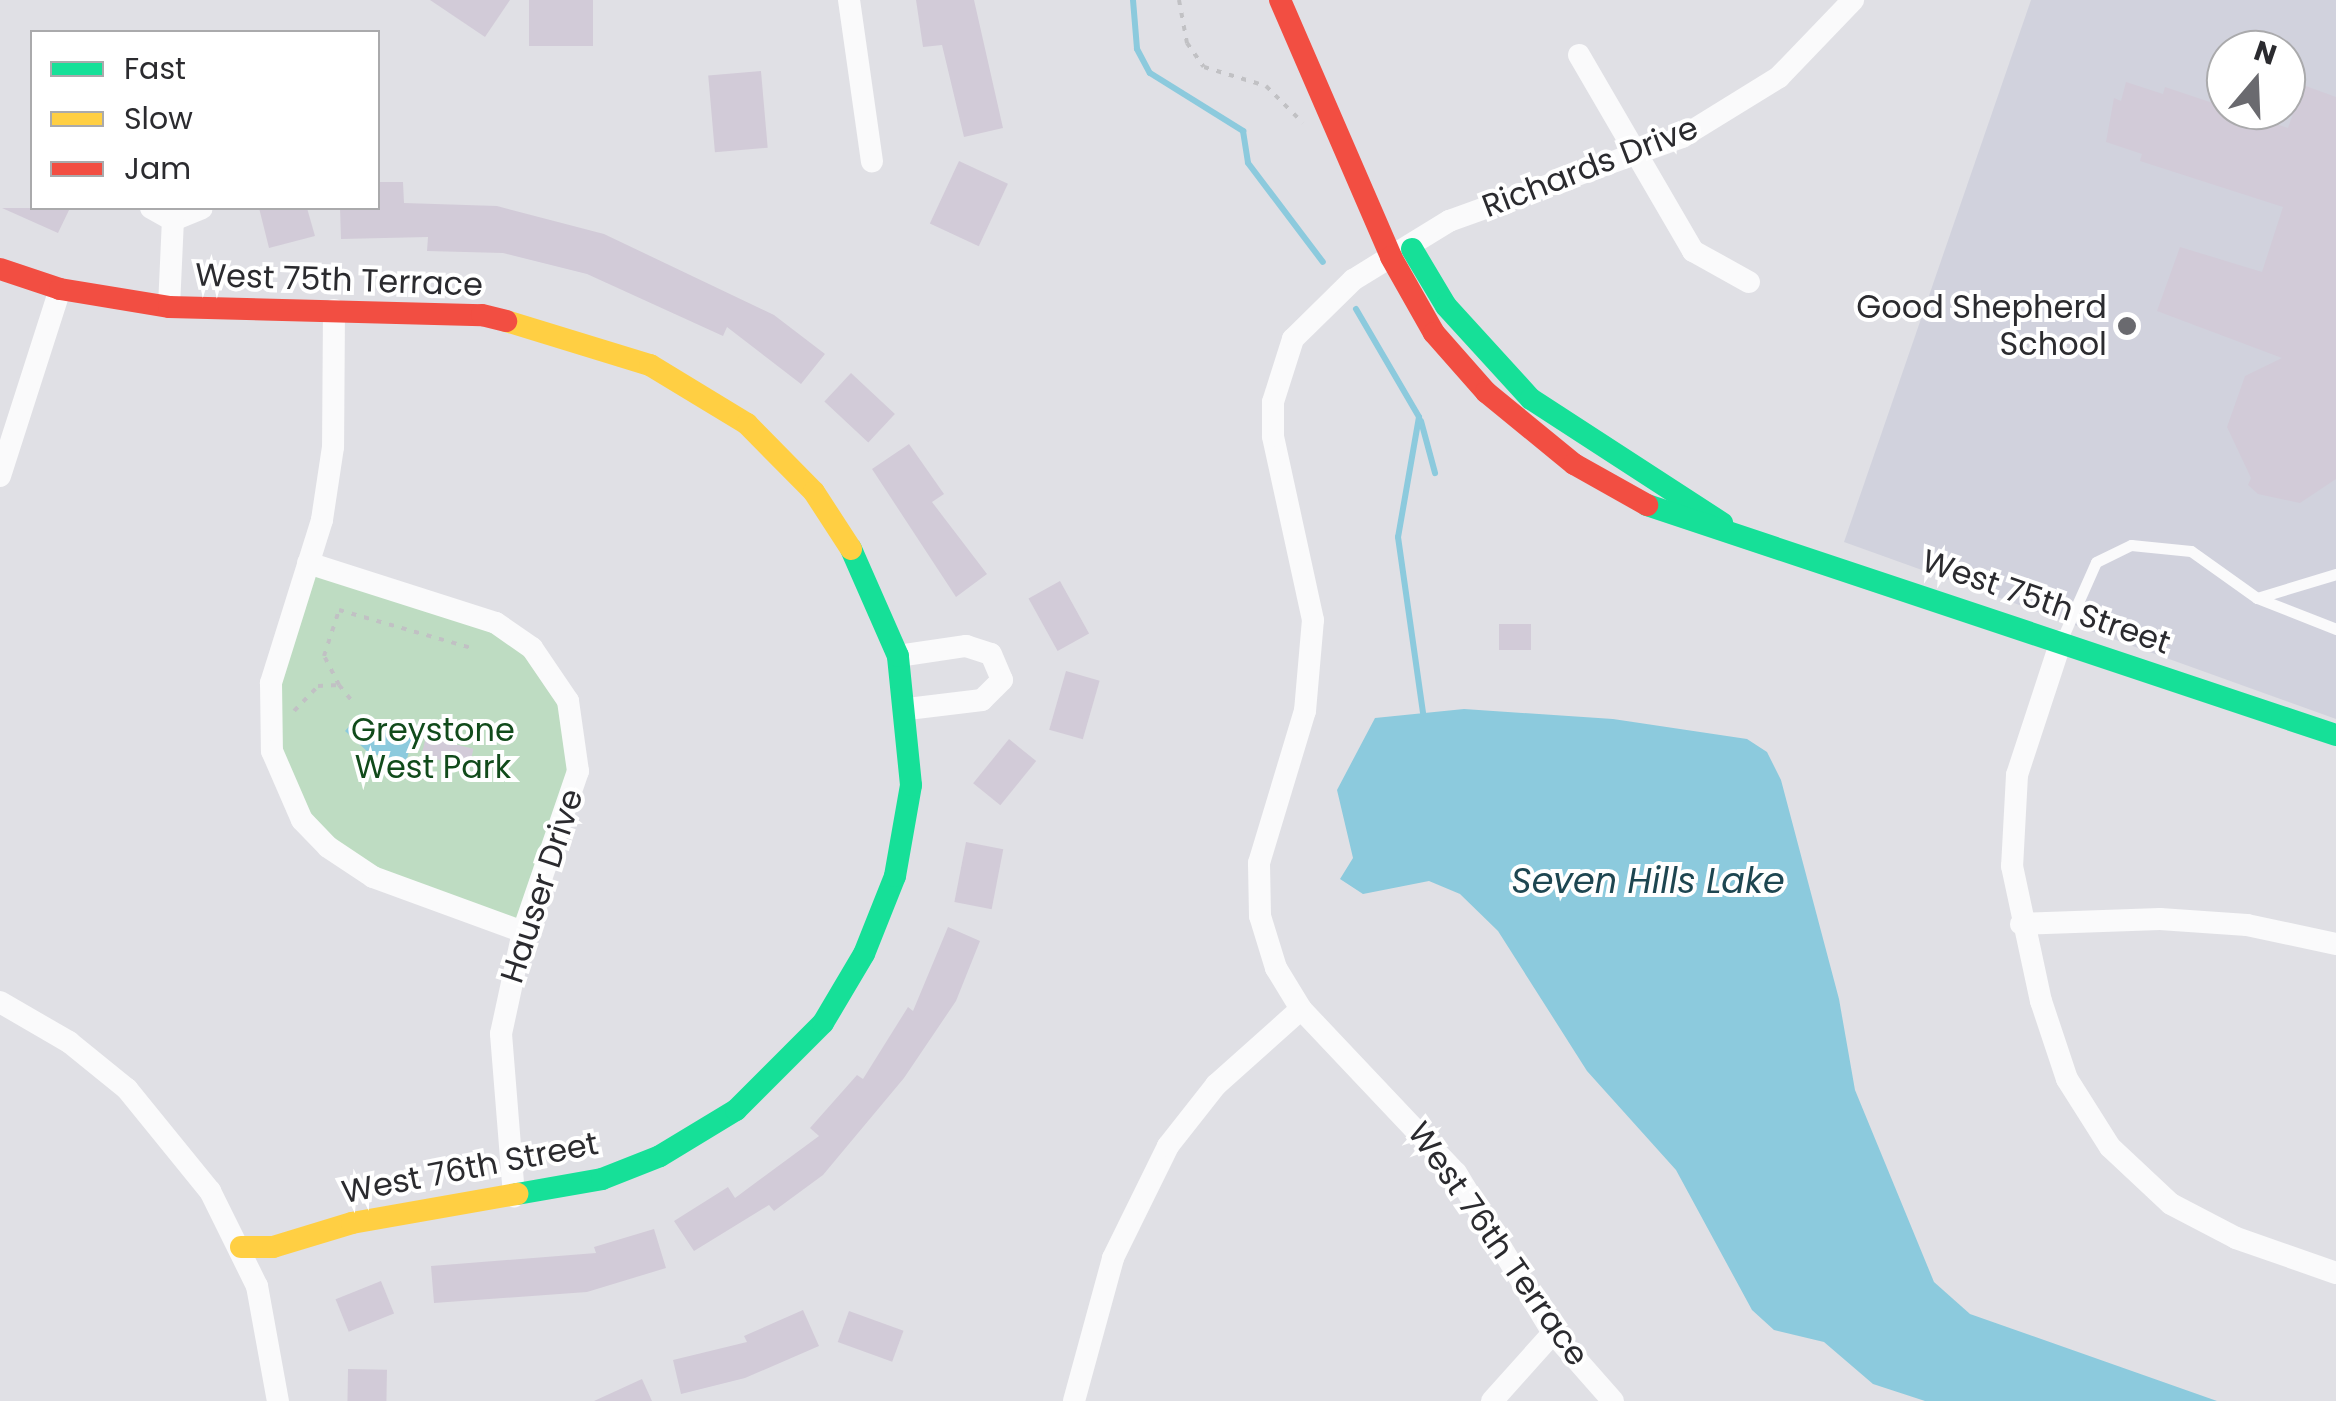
<!DOCTYPE html>
<html>
<head>
<meta charset="utf-8">
<style>
	body { margin:0 }
	#map { position:relative; width:2336px; height:1401px; overflow:hidden; background:#e0e0e5; font-family:Poppins,sans-serif }
	div>[style] { position:absolute }
	.built>* { inset:0; background:#d1d2dd }
	.green>* { inset:0; background:#bedcc2 }
	.water>* { inset:0; background:#8ccadd }
	.stream>* { height:6px; margin:-3px; padding:0 3px; transform-origin:3px; border-radius:3px; background:#8ccadd }
	.building>* { inset:0; background:#d2cbd8; transform-origin:0 0 }
	.path>* { height:4px; margin-top:-2px; transform-origin:0; background:repeating-linear-gradient(90deg,#c1c1c4 0 5px,transparent 0 13px) }
	.lane>* { height:11px; margin:-5.5px; padding:0 5.5px; transform-origin:5.5px; border-radius:5.5px; background:#fafafb }
	.street>* { height:22px; margin:-11px; padding:0 11px; transform-origin:11px; border-radius:11px; background:#fafafb }
	.fast>* { height:22px; margin:-11px; padding:0 11px; transform-origin:11px; border-radius:11px; background:#16e098 }
	.slow>* { height:22px; margin:-11px; padding:0 11px; transform-origin:11px; border-radius:11px; background:#ffcf43 }
	.jam>* { height:22px; margin:-11px; padding:0 11px; transform-origin:11px; border-radius:11px; background:#f24e42 }
	.dots>* { width:28px; height:28px; translate:-50% -50%; box-sizing:border-box; border:5px solid #fff; border-radius:50% }
	span { translate:-50% -50%; white-space:nowrap; text-align:center; line-height:1.15; -webkit-text-stroke:8px #fff; paint-order:stroke }
	.street-label { font-size:32px; color:#2b2b2f }
	.poi-label { font-size:32px; color:#2b2b2f }
	.right { translate:-100% -50%; text-align:right }
	.park-label { font-size:32px; color:#114b1b }
	.water-label { font-size:35px; color:#1d4651; font-style:italic }
	.legend { position:absolute; left:30px; top:30px; width:350px; height:180px; box-sizing:border-box; background:#fff; border:2px solid #aaaaac; margin:0; padding:12px 18px; list-style:none; font-size:30px; color:#2b2b2f }
	.legend li { display:flex; align-items:center; gap:20px; height:50px }
	.legend b { width:50px; border:2px solid #aaaaac }
	.north { position:absolute; left:2206px; top:30px; width:100px; height:100px; box-sizing:border-box; background:#fff; border:2px solid #aaaaac; border-radius:50%; rotate:19deg; font-size:28px; font-weight:700; line-height:40px; text-align:center; color:#2b2b2f }
	.north::after { content:''; display:block; margin:auto; width:35px; height:45px; background:#6a6a6f; clip-path:polygon(50% 0,100% 100%,50% 72%,0 100%) }
</style>
</head>
<body>
<div id="map">
	<div class="built">
		<div style="clip-path:polygon(evenodd,2031px 0,2336px 0,2336px 719px,1844px 542px,2031px 0,2226px 50px,2286px 50px,2286px 110px,2226px 110px,2226px 50px)"></div>
	</div>
	<div class="green">
		<div style="clip-path:polygon(308px 563px,532px 648px,579px 749px,523px 932px,373px 877px,302px 820px,268px 714px)"></div>
	</div>
	<div class="water">
		<div style="clip-path:polygon(1464px 709px,1613px 719px,1747px 739px,1767px 752px,1781px 780px,1839px 999px,1855px 1090px,1934px 1282px,1970px 1314px,2217px 1401px,1925px 1401px,1873px 1384px,1824px 1342px,1774px 1330px,1752px 1310px,1676px 1170px,1587px 1071px,1498px 931px,1460px 894px,1429px 881px,1363px 894px,1340px 879px,1353px 858px,1337px 790px,1375px 718px)"></div>
		<div style="clip-path:polygon(360px 714px,377px 725px,415px 730px,406px 762px,369px 753px,345px 731px)"></div>
	</div>
	<div class="stream">
		<div style="left:1133px;top:0;width:49px;rotate:85.3deg"></div>
		<div style="left:1137px;top:49px;width:27px;rotate:62deg"></div>
		<div style="left:1150px;top:73px;width:110px;rotate:31.9deg"></div>
		<div style="left:1243px;top:131px;width:32px;rotate:81deg"></div>
		<div style="left:1248px;top:163px;width:124px;rotate:52.9deg"></div>
		<div style="left:1356px;top:309px;width:125px;rotate:59.7deg"></div>
		<div style="left:1419px;top:417px;width:122px;rotate:99.9deg"></div>
		<div style="left:1398px;top:537px;width:178px;rotate:81.9deg"></div>
		<div style="left:1421px;top:421px;width:54px;rotate:74.9deg"></div>
	</div>
	<div class="building">
		<div style="clip-path:polygon(430px 0,510px 0,485px 37px)"></div>
		<div style="left:529px;top:0;width:64px;height:46px"></div>
		<div style="clip-path:polygon(916px 0,974px 0,1003px 128px,964px 137px,942px 45px,923px 47px)"></div>
		<div style="left:761px;top:71px;width:77px;height:53px;rotate:85deg"></div>
		<div style="clip-path:polygon(2126px 82px,2163px 94px,2165px 87px,2288px 128px,2303px 85px,2336px 97px,2336px 479px,2300px 503px,2258px 494px,2248px 485px,2251px 478px,2227px 427px,2245px 376px,2282px 358px,2157px 311px,2180px 247px,2262px 272px,2283px 207px,2140px 161px,2142px 154px,2106px 142px,2114px 98px,2121px 101px)"></div>
		<div style="left:959px;top:161px;width:54px;height:69px;rotate:25deg"></div>
		<div style="clip-path:polygon(378px 182px,403px 182px,404px 203px,497px 206px,604px 234px,774px 315px,825px 354px,801px 384px,727px 327px,723px 336px,587px 274px,503px 253px,427px 251px,428px 237px,341px 239px,340px 208px,378px 208px)"></div>
		<div style="clip-path:polygon(2px 208px,70px 208px,58px 233px)"></div>
		<div style="clip-path:polygon(259px 208px,307px 208px,315px 236px,269px 248px)"></div>
		<div style="left:851px;top:373px;width:60px;height:39px;rotate:43deg"></div>
		<div style="clip-path:polygon(909px 444px,944px 494px,932px 502px,987px 574px,956px 597px,872px 469px)"></div>
		<div style="left:1060px;top:581px;width:60px;height:36px;rotate:61deg"></div>
		<div style="left:1531px;top:624px;width:26px;height:32px;rotate:90deg"></div>
		<div style="left:1066px;top:671px;width:35px;height:61px;rotate:16deg"></div>
		<div style="left:426px;top:737px;width:49px;height:19px;rotate:14deg"></div>
		<div style="left:1009px;top:739px;width:35px;height:57px;rotate:39deg"></div>
		<div style="left:966px;top:842px;width:38px;height:61px;rotate:11deg"></div>
		<div style="clip-path:polygon(948px 927px,980px 941px,956px 1001px,904px 1078px,823px 1175px,774px 1211px,769px 1205px,694px 1251px,674px 1221px,728px 1187px,735px 1198px,819px 1136px,810px 1128px,857px 1075px,863px 1079px,908px 1007px,913px 1011px)"></div>
		<div style="clip-path:polygon(654px 1229px,666px 1268px,587px 1292px,434px 1303px,431px 1266px,596px 1253px,594px 1247px)"></div>
		<div style="left:381px;top:1281px;width:35px;height:49px;rotate:68deg"></div>
		<div style="clip-path:polygon(803px 1310px,819px 1346px,745px 1378px,681px 1394px,673px 1360px,747px 1342px,744px 1336px)"></div>
		<div style="left:849px;top:1311px;width:58px;height:33px;rotate:20deg"></div>
		<div style="left:348px;top:1369px;width:39px;height:32px;rotate:1deg"></div>
		<div style="clip-path:polygon(642px 1379px,652px 1401px,594px 1401px)"></div>
	</div>
	<div class="path">
		<div style="left:1179px;top:0;width:44px;rotate:79.5deg"></div>
		<div style="left:1187px;top:43px;width:29px;rotate:55deg"></div>
		<div style="left:1204px;top:67px;width:65px;rotate:17deg"></div>
		<div style="left:1266px;top:86px;width:52px;rotate:45deg"></div>
		<div style="left:339px;top:685px;width:22px;rotate:51deg"></div>
		<div style="left:294px;top:711px;width:35px;rotate:-46deg"></div>
		<div style="left:318px;top:686px;width:21px;rotate:-3deg"></div>
		<div style="left:339px;top:685px;width:33px;rotate:-117deg"></div>
		<div style="left:324px;top:656px;width:48px;rotate:-71.9deg"></div>
		<div style="left:339px;top:610px;width:141px;rotate:16deg"></div>
	</div>
	<div class="lane">
		<div style="left:2257px;top:598px;width:83px;rotate:-16.9deg"></div>
		<div style="left:2061px;top:641px;width:86px;rotate:-66.1deg"></div>
		<div style="left:2096px;top:562px;width:39px;rotate:-26deg"></div>
		<div style="left:2131px;top:545px;width:60px;rotate:5.7deg"></div>
		<div style="left:2191px;top:551px;width:81px;rotate:35.5deg"></div>
		<div style="left:2257px;top:598px;width:85px;rotate:21.4deg"></div>
	</div>
	<div class="street">
		<div style="left:849px;top:0;width:163px;rotate:81.9deg"></div>
		<div style="left:1579px;top:55px;width:227px;rotate:59.8deg"></div>
		<div style="left:1693px;top:251px;width:64px;rotate:29deg"></div>
		<div style="left:151px;top:208px;width:25px;rotate:29deg"></div>
		<div style="left:173px;top:220px;width:31px;rotate:-22deg"></div>
		<div style="left:169px;top:307px;width:87px;rotate:-87.4deg"></div>
		<div style="left:334px;top:310px;width:137px;rotate:90.4deg"></div>
		<div style="left:333px;top:447px;width:74px;rotate:98.6deg"></div>
		<div style="left:322px;top:520px;width:171px;rotate:107.4deg"></div>
		<div style="left:271px;top:683px;width:68px;rotate:89.2deg"></div>
		<div style="left:272px;top:751px;width:75px;rotate:66.5deg"></div>
		<div style="left:302px;top:820px;width:37px;rotate:46deg"></div>
		<div style="left:328px;top:847px;width:54px;rotate:33.7deg"></div>
		<div style="left:373px;top:877px;width:160px;rotate:20.1deg"></div>
		<div style="left:0;top:476px;width:196px;rotate:-72.2deg"></div>
		<div style="left:308px;top:563px;width:197px;rotate:17.7deg"></div>
		<div style="left:496px;top:623px;width:44px;rotate:34.8deg"></div>
		<div style="left:532px;top:648px;width:64px;rotate:55.8deg"></div>
		<div style="left:568px;top:701px;width:71px;rotate:81.9deg"></div>
		<div style="left:578px;top:771px;width:170px;rotate:108.9deg"></div>
		<div style="left:523px;top:932px;width:104px;rotate:102.2deg"></div>
		<div style="left:501px;top:1034px;width:163px;rotate:85.4deg"></div>
		<div style="left:2061px;top:641px;width:141px;rotate:108.2deg"></div>
		<div style="left:2017px;top:775px;width:91px;rotate:93.1deg"></div>
		<div style="left:2012px;top:866px;width:138px;rotate:77.9deg"></div>
		<div style="left:2041px;top:1001px;width:82px;rotate:71.6deg"></div>
		<div style="left:2067px;top:1079px;width:80px;rotate:57.7deg"></div>
		<div style="left:2110px;top:1147px;width:83px;rotate:43.1deg"></div>
		<div style="left:2171px;top:1204px;width:73px;rotate:27.6deg"></div>
		<div style="left:2236px;top:1238px;width:106px;rotate:19.3deg"></div>
		<div style="left:898px;top:656px;width:69px;rotate:-8.4deg"></div>
		<div style="left:966px;top:646px;width:26px;rotate:18deg"></div>
		<div style="left:991px;top:654px;width:28px;rotate:67deg"></div>
		<div style="left:1002px;top:680px;width:28px;rotate:135deg"></div>
		<div style="left:982px;top:700px;width:75px;rotate:173.1deg"></div>
		<div style="left:2021px;top:924px;width:139px;rotate:-2.1deg"></div>
		<div style="left:2160px;top:919px;width:87px;rotate:3.9deg"></div>
		<div style="left:2247px;top:925px;width:91px;rotate:12.1deg"></div>
		<div style="left:0;top:1002px;width:80px;rotate:30.1deg"></div>
		<div style="left:69px;top:1042px;width:75px;rotate:39deg"></div>
		<div style="left:127px;top:1089px;width:132px;rotate:50.9deg"></div>
		<div style="left:210px;top:1191px;width:106px;rotate:63.7deg"></div>
		<div style="left:257px;top:1286px;width:117px;rotate:79.7deg"></div>
		<div style="left:1074px;top:1401px;width:148px;rotate:-74.7deg"></div>
		<div style="left:1113px;top:1258px;width:125px;rotate:-63.8deg"></div>
		<div style="left:1168px;top:1146px;width:78px;rotate:-51.8deg"></div>
		<div style="left:1216px;top:1085px;width:114px;rotate:-41.8deg"></div>
		<div style="left:1492px;top:1401px;width:91px;rotate:-48.1deg"></div>
		<div style="left:1613px;top:1401px;width:91px;rotate:-131.4deg"></div>
		<div style="left:1553px;top:1333px;width:187px;rotate:-121.2deg"></div>
		<div style="left:1456px;top:1173px;width:226px;rotate:-133.4deg"></div>
		<div style="left:1301px;top:1009px;width:48px;rotate:-121.4deg"></div>
		<div style="left:1276px;top:968px;width:54px;rotate:-107.1deg"></div>
		<div style="left:1260px;top:916px;width:53px;rotate:-91.1deg"></div>
		<div style="left:1259px;top:863px;width:159px;rotate:-73.2deg"></div>
		<div style="left:1305px;top:711px;width:91px;rotate:-85deg"></div>
		<div style="left:1313px;top:620px;width:188px;rotate:-102.3deg"></div>
		<div style="left:1273px;top:436px;width:34px;rotate:-90deg"></div>
		<div style="left:1273px;top:402px;width:66px;rotate:-72.4deg"></div>
		<div style="left:1293px;top:339px;width:84px;rotate:-44.5deg"></div>
		<div style="left:1353px;top:280px;width:113px;rotate:-31.6deg"></div>
		<div style="left:1449px;top:221px;width:248px;rotate:-19.8deg"></div>
		<div style="left:1682px;top:137px;width:114px;rotate:-31.7deg"></div>
		<div style="left:1779px;top:77px;width:107px;rotate:-46.1deg"></div>
	</div>
	<div class="fast">
		<div style="left:1412px;top:249px;width:66px;rotate:59.2deg"></div>
		<div style="left:1446px;top:306px;width:126px;rotate:47.6deg"></div>
		<div style="left:1531px;top:399px;width:228px;rotate:33deg"></div>
		<div style="left:1647px;top:505px;width:726px;rotate:18.46deg"></div>
		<div style="left:517px;top:1194px;width:86px;rotate:-10deg"></div>
		<div style="left:602px;top:1179px;width:62px;rotate:-21.6deg"></div>
		<div style="left:660px;top:1156px;width:89px;rotate:-31.2deg"></div>
		<div style="left:736px;top:1110px;width:123px;rotate:-45deg"></div>
		<div style="left:823px;top:1023px;width:80px;rotate:-59.3deg"></div>
		<div style="left:864px;top:954px;width:84px;rotate:-68.3deg"></div>
		<div style="left:895px;top:876px;width:92px;rotate:-80deg"></div>
		<div style="left:911px;top:785px;width:130px;rotate:-95.8deg"></div>
		<div style="left:898px;top:656px;width:117px;rotate:-113.7deg"></div>
	</div>
	<div class="slow">
		<div style="left:506px;top:321px;width:151px;rotate:17deg"></div>
		<div style="left:650px;top:365px;width:114px;rotate:31.3deg"></div>
		<div style="left:747px;top:424px;width:95px;rotate:45.4deg"></div>
		<div style="left:814px;top:492px;width:68px;rotate:57deg"></div>
		<div style="left:241px;top:1247px;width:32px"></div>
		<div style="left:273px;top:1247px;width:83px;rotate:-16.9deg"></div>
		<div style="left:352px;top:1223px;width:168px;rotate:-10deg"></div>
	</div>
	<div class="jam">
		<div style="left:1280px;top:0;width:280px;rotate:66.6deg"></div>
		<div style="left:1391px;top:257px;width:87px;rotate:60.5deg"></div>
		<div style="left:1434px;top:333px;width:79px;rotate:48.6deg"></div>
		<div style="left:1486px;top:392px;width:114px;rotate:39.3deg"></div>
		<div style="left:1574px;top:464px;width:84px;rotate:29.3deg"></div>
		<div style="left:0;top:269px;width:63px;rotate:18.4deg"></div>
		<div style="left:60px;top:289px;width:110px;rotate:9.4deg"></div>
		<div style="left:169px;top:307px;width:313px;rotate:1.5deg"></div>
		<div style="left:482px;top:315px;width:25px;rotate:14deg"></div>
	</div>
	<div class="dots">
		<div style="left:2127px;top:326px;background:#6a6a6f"></div>
	</div>
	<div class="street-label">
		<span style="left:1590px;top:167px;rotate:-21deg">Richards Drive</span>
		<span style="left:339px;top:280px;rotate:2deg">West 75th Terrace</span>
		<span style="left:2046px;top:602px;rotate:19deg">West 75th Street</span>
		<span style="left:542px;top:886px;rotate:-72deg">Hauser Drive</span>
		<span style="left:470px;top:1168px;rotate:-11deg">West 76th Street</span>
		<span style="left:1498px;top:1244px;rotate:55deg">West 76th Terrace</span>
	</div>
	<div class="poi-label">
		<span class="right" style="left:2107px;top:326px">Good Shepherd<br>School</span>
	</div>
	<div class="park-label">
		<span style="left:433px;top:749px">Greystone<br>West Park</span>
	</div>
	<div class="water-label">
		<span style="left:1648px;top:881px">Seven Hills Lake</span>
	</div>
	<ul class="legend">
	<li><b style="height:12px;background:#16e098"></b>Fast</li>
	<li><b style="height:12px;background:#ffcf43"></b>Slow</li>
	<li><b style="height:12px;background:#f24e42"></b>Jam</li>
	</ul>
	<div class="north">N</div>
</div>
</body>
</html>
